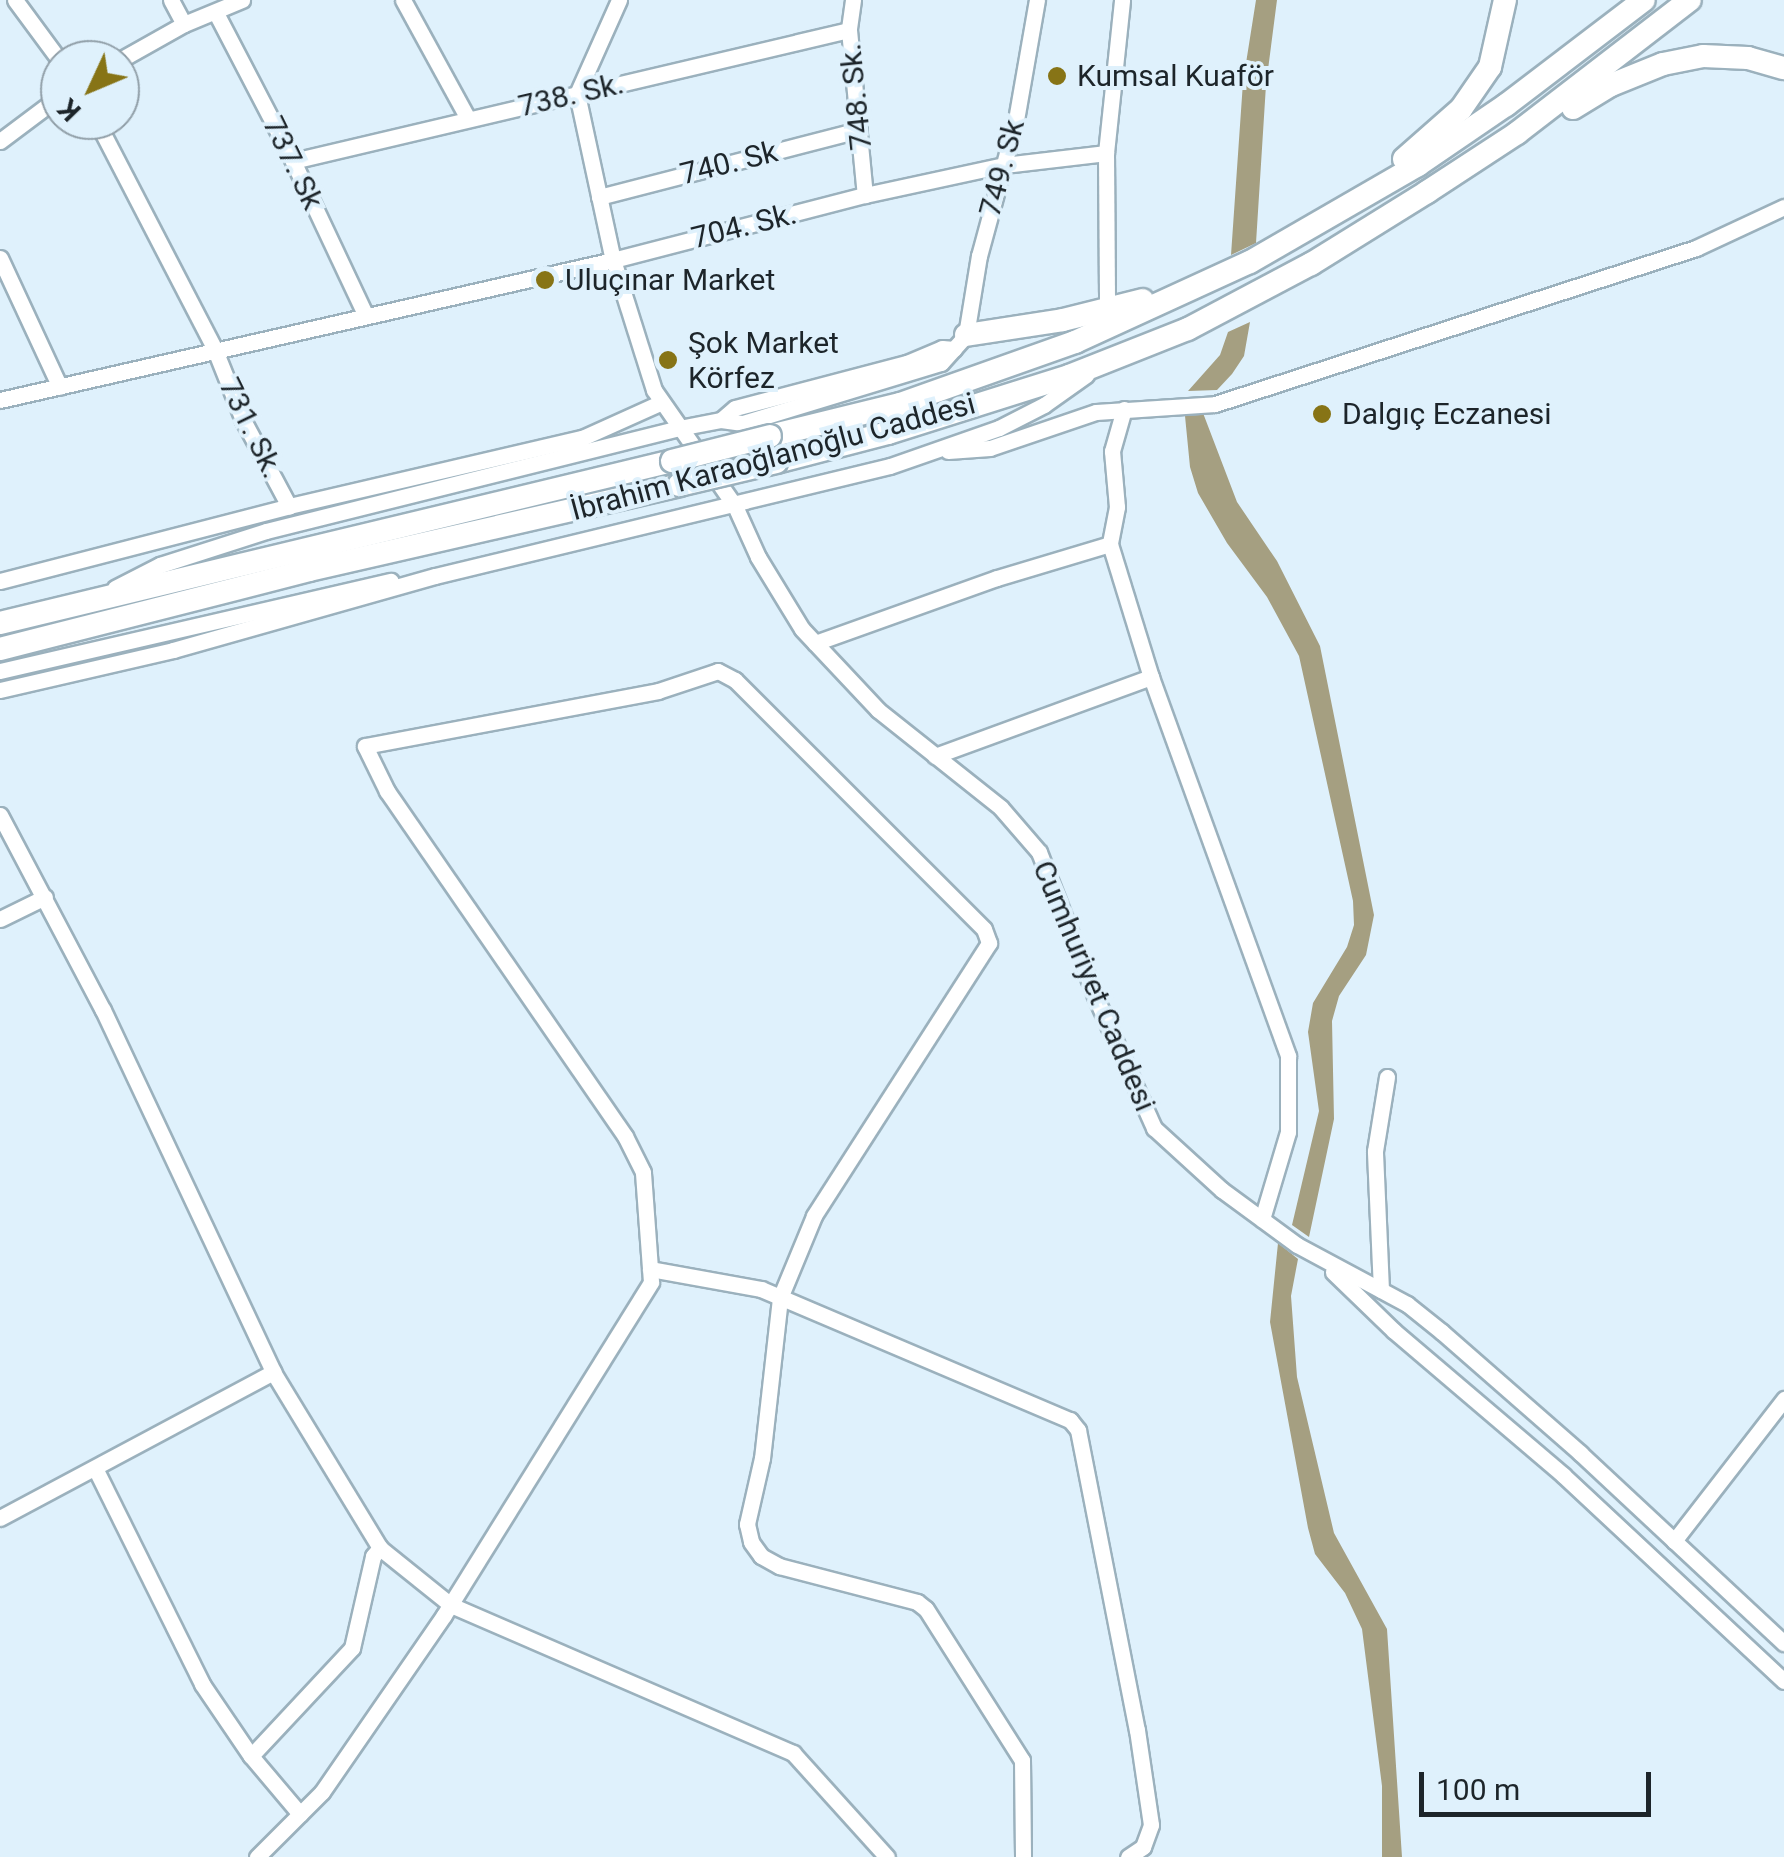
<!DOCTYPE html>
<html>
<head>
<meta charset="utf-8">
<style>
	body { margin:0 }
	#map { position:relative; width:1784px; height:1857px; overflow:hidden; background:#dff1fc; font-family:Roboto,sans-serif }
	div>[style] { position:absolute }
	.water>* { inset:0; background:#a59f81 }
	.roads { filter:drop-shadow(2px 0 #9bb1bd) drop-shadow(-2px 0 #9bb1bd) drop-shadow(0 2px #9bb1bd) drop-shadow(0 -2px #9bb1bd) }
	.minor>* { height:15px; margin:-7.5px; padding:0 7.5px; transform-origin:7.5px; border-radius:7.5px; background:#fff }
	.highway>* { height:22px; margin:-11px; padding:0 11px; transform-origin:11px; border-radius:11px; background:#fff }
	.bridges { filter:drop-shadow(2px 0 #9bb1bd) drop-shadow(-2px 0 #9bb1bd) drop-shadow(0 2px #9bb1bd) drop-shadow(0 -2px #9bb1bd) }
	.highway-bridge>* { height:22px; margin:-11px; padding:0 11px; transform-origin:11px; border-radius:11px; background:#fff }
	.dots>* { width:28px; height:28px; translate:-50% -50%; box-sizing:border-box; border:5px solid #dff1fc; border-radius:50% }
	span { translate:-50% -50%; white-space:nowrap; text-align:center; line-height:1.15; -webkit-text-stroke:8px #dff1fc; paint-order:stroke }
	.poi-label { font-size:30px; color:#1d252a }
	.left { translate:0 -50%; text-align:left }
	.street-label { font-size:30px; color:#1d252a }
	.north { position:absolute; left:40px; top:40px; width:100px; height:100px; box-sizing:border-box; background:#dff1fc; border:2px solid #919fa8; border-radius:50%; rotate:226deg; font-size:28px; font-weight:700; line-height:40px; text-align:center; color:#1d252a }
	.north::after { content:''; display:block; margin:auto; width:35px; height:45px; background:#877416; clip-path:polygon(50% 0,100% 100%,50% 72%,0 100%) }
	.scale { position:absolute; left:1419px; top:1772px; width:232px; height:45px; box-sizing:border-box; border:5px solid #1d252a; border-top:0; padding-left:12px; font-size:30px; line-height:35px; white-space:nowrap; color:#1d252a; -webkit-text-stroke:8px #dff1fc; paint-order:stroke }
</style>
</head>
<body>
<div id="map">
	<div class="water">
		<div style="clip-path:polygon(1256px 0,1277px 0,1266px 85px,1256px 243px,1231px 255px,1243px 82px)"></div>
		<div style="clip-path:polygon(1250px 322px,1244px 356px,1232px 374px,1217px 390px,1188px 391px,1220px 355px,1228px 332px)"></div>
		<div style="clip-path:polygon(1203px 413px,1237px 502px,1277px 561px,1320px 646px,1374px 915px,1366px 955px,1339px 996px,1332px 1021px,1334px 1119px,1309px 1237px,1292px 1225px,1319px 1111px,1308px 1032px,1313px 1003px,1347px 947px,1354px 925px,1353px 901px,1299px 656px,1267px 597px,1227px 543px,1198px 493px,1190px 467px,1185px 416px)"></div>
		<div style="clip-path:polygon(1278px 1243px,1298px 1259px,1291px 1296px,1297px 1377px,1334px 1533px,1387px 1629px,1402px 1857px,1382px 1857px,1382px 1786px,1362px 1629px,1345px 1593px,1315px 1554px,1308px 1528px,1270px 1322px)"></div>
	</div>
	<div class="roads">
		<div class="minor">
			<div style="left:15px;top:0;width:76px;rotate:53.6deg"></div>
			<div style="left:171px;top:0;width:27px;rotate:62deg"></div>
			<div style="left:403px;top:0;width:133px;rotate:61.3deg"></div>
			<div style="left:619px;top:0;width:103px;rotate:114.1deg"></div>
			<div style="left:577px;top:94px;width:170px;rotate:77.8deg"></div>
			<div style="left:613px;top:260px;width:136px;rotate:72.5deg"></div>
			<div style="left:654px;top:390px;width:141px;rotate:55.1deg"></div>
			<div style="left:735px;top:506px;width:56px;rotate:65.7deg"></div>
			<div style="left:758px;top:557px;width:84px;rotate:58.6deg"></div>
			<div style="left:802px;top:629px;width:111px;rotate:46.8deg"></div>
			<div style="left:878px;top:710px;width:157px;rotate:38.5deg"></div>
			<div style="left:1001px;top:808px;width:58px;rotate:49.2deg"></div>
			<div style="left:1039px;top:852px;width:155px;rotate:68.7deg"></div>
			<div style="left:1095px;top:996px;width:145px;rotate:65.9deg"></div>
			<div style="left:1154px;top:1128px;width:92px;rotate:42.4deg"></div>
			<div style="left:1222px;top:1190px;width:93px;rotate:36.3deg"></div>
			<div style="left:1297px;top:1245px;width:125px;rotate:28.2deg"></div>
			<div style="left:1407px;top:1304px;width:45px;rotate:38.7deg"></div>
			<div style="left:1442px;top:1332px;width:184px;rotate:41.2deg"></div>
			<div style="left:1580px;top:1453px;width:279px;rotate:43deg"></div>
			<div style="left:853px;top:0;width:30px;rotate:98deg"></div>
			<div style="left:849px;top:30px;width:166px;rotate:84.5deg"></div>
			<div style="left:216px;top:13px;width:167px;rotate:62.5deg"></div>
			<div style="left:293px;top:161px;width:171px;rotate:64.8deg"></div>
			<div style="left:120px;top:60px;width:73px;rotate:-29.4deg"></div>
			<div style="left:184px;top:24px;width:63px;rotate:-22.5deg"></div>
			<div style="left:96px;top:120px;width:259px;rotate:62.6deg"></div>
			<div style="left:215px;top:350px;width:75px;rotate:68.2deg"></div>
			<div style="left:243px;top:420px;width:98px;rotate:61.9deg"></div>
			<div style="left:0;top:141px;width:75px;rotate:-36.9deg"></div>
			<div style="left:1106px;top:153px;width:157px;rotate:89.6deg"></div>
			<div style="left:293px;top:161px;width:571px;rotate:-13.26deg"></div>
			<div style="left:599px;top:197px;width:268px;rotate:-14.5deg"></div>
			<div style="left:0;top:258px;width:142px;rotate:65.1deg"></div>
			<div style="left:0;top:400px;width:629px;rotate:-12.86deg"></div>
			<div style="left:613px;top:260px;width:260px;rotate:-14.5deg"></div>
			<div style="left:865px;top:195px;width:142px;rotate:-12.2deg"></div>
			<div style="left:1004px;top:165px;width:103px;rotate:-6.7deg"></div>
			<div style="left:1106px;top:153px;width:154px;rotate:-84deg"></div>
			<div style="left:1124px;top:409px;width:44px;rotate:105.9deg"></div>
			<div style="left:1112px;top:451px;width:56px;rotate:84.9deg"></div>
			<div style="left:1117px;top:507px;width:38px;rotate:101deg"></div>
			<div style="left:1110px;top:544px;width:139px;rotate:72.9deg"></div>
			<div style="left:1151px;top:677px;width:403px;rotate:70.1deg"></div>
			<div style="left:1288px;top:1056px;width:76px;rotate:90deg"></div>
			<div style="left:1288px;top:1132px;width:91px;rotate:106.6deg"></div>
			<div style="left:721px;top:420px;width:18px;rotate:-41deg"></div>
			<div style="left:735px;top:408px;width:178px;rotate:-14.7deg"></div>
			<div style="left:907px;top:363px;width:38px;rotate:-23deg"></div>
			<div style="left:942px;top:348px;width:12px;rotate:5deg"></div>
			<div style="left:948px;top:451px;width:42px;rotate:-4.1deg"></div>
			<div style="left:990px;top:448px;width:112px;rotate:-18.8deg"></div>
			<div style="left:1096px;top:412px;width:119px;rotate:-3.8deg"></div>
			<div style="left:1215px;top:404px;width:506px;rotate:-17.97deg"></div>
			<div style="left:1696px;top:248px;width:97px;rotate:-25deg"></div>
			<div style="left:0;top:581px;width:299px;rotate:-14.5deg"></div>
			<div style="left:289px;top:506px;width:301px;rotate:-13.1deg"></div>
			<div style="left:582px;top:438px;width:85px;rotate:-24.2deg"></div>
			<div style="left:115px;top:588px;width:51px;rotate:-27.1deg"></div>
			<div style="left:160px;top:565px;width:111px;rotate:-17.8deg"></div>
			<div style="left:266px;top:531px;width:426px;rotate:-14deg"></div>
			<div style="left:679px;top:428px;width:43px;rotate:-10.8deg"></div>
			<div style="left:721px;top:420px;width:22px;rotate:8deg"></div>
			<div style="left:743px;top:423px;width:207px;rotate:-16.9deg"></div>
			<div style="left:941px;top:363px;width:38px;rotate:-48deg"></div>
			<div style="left:966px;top:335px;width:80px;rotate:-80.7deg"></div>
			<div style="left:979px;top:256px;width:141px;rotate:-74.8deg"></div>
			<div style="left:1016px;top:120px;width:122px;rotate:-80.1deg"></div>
			<div style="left:815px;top:643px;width:193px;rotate:-19.7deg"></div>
			<div style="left:997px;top:578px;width:118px;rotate:-16.7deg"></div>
			<div style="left:0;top:671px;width:401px;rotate:-13deg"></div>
			<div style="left:0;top:690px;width:178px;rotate:-13deg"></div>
			<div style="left:173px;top:650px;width:272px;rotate:-15.8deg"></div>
			<div style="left:435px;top:576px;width:468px;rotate:-13.6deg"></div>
			<div style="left:890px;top:466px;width:115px;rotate:-19.2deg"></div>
			<div style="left:999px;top:428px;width:51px;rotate:-27.1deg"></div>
			<div style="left:1044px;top:405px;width:52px;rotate:-35.5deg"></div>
			<div style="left:935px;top:756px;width:230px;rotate:-20.1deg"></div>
			<div style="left:0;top:815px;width:221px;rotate:62.2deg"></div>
			<div style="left:103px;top:1010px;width:400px;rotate:64.8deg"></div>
			<div style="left:273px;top:1372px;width:206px;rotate:58.7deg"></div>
			<div style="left:380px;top:1548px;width:91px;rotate:38.8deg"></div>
			<div style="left:451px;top:1605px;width:373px;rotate:23.4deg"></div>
			<div style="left:793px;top:1753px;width:140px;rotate:47.9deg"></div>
			<div style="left:0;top:919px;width:50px;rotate:-26.1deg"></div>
			<div style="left:650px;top:1269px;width:113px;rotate:10.2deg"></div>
			<div style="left:761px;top:1289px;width:336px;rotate:23deg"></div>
			<div style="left:1070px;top:1420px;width:13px;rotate:51deg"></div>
			<div style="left:1078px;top:1430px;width:306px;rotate:78.9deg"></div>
			<div style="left:1137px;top:1730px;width:96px;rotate:81.6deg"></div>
			<div style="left:1151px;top:1825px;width:23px;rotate:110deg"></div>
			<div style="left:1143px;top:1847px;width:18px;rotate:146deg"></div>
			<div style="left:1333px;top:1272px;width:85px;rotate:44deg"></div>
			<div style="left:1394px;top:1331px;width:222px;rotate:40.4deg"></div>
			<div style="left:1563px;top:1475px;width:302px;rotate:43deg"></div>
			<div style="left:1381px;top:1290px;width:139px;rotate:-92.5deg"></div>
			<div style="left:1375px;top:1151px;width:75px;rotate:-80.8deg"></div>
			<div style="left:95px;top:1468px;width:241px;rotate:63.6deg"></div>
			<div style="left:202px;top:1684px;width:87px;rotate:55.8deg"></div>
			<div style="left:251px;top:1756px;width:76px;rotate:49.8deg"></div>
			<div style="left:0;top:1518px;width:310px;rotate:-28.1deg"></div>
			<div style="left:1674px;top:1541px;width:180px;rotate:-52.2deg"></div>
			<div style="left:251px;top:1756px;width:148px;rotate:-46.9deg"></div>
			<div style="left:352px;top:1648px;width:94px;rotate:-77.1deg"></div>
			<div style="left:373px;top:1556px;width:11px;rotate:-49deg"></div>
			<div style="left:257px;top:1857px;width:92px;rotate:-45deg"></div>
			<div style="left:322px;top:1792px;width:215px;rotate:-55.4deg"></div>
			<div style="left:444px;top:1615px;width:392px;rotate:-58.1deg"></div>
			<div style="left:651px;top:1282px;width:110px;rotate:-94.2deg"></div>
			<div style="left:643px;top:1172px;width:40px;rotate:-116.6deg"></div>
			<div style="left:625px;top:1136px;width:419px;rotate:-124.6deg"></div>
			<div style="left:387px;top:791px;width:50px;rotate:-116.1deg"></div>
			<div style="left:365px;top:746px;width:298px;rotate:-10.6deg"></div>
			<div style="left:658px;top:691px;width:63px;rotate:-18.4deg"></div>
			<div style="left:718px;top:671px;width:19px;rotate:28deg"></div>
			<div style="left:735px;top:680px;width:352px;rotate:45deg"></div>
			<div style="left:984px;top:929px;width:15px;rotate:70deg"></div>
			<div style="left:989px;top:943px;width:324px;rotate:122.7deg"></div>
			<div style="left:814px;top:1216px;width:89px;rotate:112.5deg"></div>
			<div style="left:780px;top:1298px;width:161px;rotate:96.4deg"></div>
			<div style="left:762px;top:1458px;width:68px;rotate:102.8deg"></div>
			<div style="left:747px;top:1524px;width:18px;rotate:77deg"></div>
			<div style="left:751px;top:1542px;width:17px;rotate:54deg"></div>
			<div style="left:761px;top:1556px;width:21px;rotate:29deg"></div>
			<div style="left:779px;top:1566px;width:143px;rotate:14.6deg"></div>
			<div style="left:917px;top:1602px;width:11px;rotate:38deg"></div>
			<div style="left:926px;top:1609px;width:179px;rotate:57.6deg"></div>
			<div style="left:1022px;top:1760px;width:97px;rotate:89.4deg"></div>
		</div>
		<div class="highway">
			<div style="left:1573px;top:108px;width:44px;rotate:-31.2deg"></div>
			<div style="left:1611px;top:85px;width:56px;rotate:-22deg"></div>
			<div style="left:1663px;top:64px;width:41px;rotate:-11.3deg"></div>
			<div style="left:1703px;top:56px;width:45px;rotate:2.5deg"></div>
			<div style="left:1748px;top:58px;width:37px;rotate:16deg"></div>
			<div style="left:1404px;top:159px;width:76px;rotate:-41.3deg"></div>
			<div style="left:1461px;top:109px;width:51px;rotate:-55.4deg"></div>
			<div style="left:1490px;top:67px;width:69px;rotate:-77.4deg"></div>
			<div style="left:966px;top:335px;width:98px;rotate:-8.8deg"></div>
			<div style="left:1063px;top:320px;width:82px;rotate:-14deg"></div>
			<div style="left:770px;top:436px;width:134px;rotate:-13.8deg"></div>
			<div style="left:900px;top:404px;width:186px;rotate:-19.5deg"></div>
			<div style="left:1075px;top:342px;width:192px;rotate:-24.6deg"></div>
			<div style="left:1250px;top:262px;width:194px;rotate:-30deg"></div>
			<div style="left:1418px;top:165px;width:107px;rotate:-34.3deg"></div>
			<div style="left:1506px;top:105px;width:173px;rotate:-37.3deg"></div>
			<div style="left:776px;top:462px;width:116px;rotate:-14.5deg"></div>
			<div style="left:888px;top:433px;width:190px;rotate:-17.5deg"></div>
			<div style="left:1069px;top:376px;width:128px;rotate:-21.6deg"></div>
			<div style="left:1188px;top:329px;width:139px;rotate:-27.9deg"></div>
			<div style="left:1311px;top:264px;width:137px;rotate:-31.8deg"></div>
			<div style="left:1427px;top:192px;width:108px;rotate:-33.2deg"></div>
			<div style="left:1517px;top:133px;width:218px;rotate:-37.6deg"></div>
			<div style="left:0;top:623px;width:691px;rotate:-13.55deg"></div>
			<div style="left:0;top:649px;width:319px;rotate:-14.3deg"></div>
			<div style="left:309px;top:570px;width:380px;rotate:-12.9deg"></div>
		</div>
	</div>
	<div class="bridges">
		<div class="highway-bridge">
			<div style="left:672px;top:461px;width:101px;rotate:-14.3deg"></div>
			<div style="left:679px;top:485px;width:100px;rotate:-13.3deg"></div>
		</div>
	</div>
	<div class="dots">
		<div style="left:1057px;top:76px;background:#877416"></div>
		<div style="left:545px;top:280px;background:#877416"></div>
		<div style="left:668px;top:360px;background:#877416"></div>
		<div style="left:1322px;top:414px;background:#877416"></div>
	</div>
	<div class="poi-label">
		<span class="left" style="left:1077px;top:76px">Kumsal Kuaför</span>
		<span class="left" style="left:565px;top:280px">Uluçınar Market</span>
		<span class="left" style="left:688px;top:360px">Şok Market<br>Körfez</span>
		<span class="left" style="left:1342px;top:414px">Dalgıç Eczanesi</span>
	</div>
	<div class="street-label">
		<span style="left:571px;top:95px;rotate:-13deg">738. Sk.</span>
		<span style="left:856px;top:97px;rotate:-96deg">748. Sk.</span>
		<span style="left:293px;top:163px;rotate:64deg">737. Sk</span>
		<span style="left:729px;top:163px;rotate:-14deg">740. Sk</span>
		<span style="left:1002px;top:168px;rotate:-75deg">749. Sk</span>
		<span style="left:744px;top:226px;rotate:-14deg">704. Sk.</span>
		<span style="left:251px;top:428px;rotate:64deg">731. Sk.</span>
		<span style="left:773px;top:457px;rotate:-15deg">İbrahim Karaoğlanoğlu Caddesi</span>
		<span style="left:1094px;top:986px;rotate:67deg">Cumhuriyet Caddesi</span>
	</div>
	<div class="north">K</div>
	<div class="scale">100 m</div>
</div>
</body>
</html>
